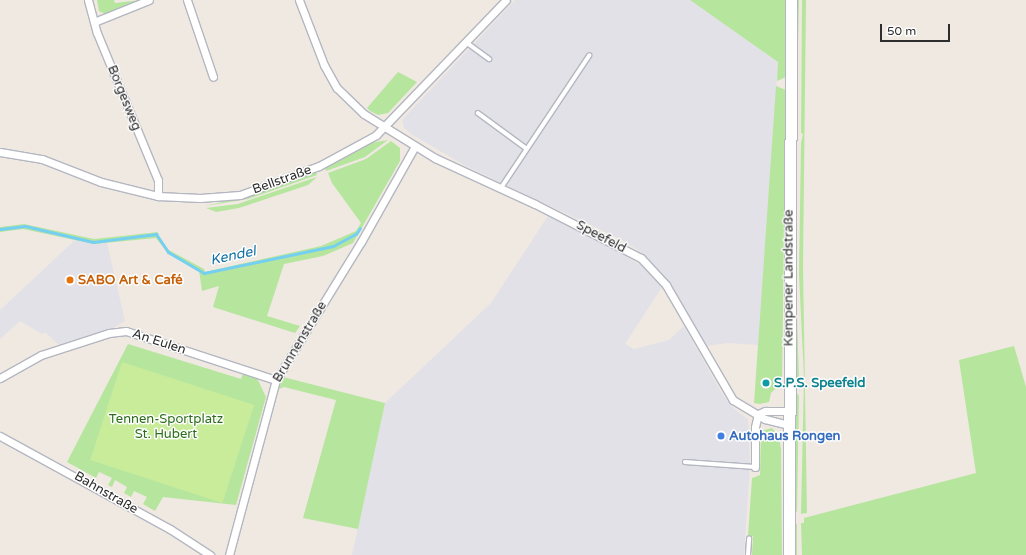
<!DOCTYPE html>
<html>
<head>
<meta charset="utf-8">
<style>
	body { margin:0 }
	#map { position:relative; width:1026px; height:555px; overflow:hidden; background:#efe9e1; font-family:"Varela Round",sans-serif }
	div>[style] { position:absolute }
	.industrial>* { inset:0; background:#e3e1e8 }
	.green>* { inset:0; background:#b6e59e; transform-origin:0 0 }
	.pitch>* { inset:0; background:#c9ec9a; transform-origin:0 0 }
	.stream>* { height:3px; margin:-1.5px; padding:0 1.5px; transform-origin:1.5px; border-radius:1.5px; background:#75cff0 }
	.roads { filter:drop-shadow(1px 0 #b4b7c1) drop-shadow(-1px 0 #b4b7c1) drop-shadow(0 1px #b4b7c1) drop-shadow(0 -1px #b4b7c1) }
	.lane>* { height:3.5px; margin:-1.75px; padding:0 1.75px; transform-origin:1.75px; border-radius:1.75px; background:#fff }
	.street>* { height:7px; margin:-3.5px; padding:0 3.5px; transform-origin:3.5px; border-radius:3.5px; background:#fff }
	.secondary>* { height:11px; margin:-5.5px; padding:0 5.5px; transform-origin:5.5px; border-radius:5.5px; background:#fff }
	.dots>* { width:11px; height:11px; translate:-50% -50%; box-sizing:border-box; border:2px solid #fff; border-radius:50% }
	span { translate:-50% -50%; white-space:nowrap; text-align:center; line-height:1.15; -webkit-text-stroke:3px #fff; paint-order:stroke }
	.street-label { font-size:13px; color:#2e2e2e }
	.food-label { font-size:13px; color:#c56008; font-weight:700 }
	.left { translate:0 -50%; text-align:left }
	.culture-label { font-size:13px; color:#0d838f; font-weight:700 }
	.park-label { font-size:13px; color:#2c6e1b }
	.shop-label { font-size:13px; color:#366cbe; font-weight:700 }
	.water-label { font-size:14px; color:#0d6fa3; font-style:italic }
	.scale { position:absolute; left:880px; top:24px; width:70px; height:18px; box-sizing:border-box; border:2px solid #2e2e2e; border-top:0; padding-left:5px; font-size:12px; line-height:14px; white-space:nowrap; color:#2e2e2e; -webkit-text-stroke:3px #fff; paint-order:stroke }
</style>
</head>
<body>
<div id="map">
	<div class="industrial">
		<div style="clip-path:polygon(515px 0,690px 0,778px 62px,759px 345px,728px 343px,706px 346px,670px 283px,642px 253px,622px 240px,466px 166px,411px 134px,404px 128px,402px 120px)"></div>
		<div style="clip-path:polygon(548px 216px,620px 252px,645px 268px,662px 287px,625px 344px,634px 349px,669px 340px,684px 326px,723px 395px,734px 409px,748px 419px,750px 465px,744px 555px,352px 555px,385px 403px,491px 303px)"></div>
		<div style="clip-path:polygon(75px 240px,107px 243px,125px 321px,108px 331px,61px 347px,45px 332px,42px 334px,20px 321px,0 339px,0 310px)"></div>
	</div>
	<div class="green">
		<div style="clip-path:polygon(97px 0,114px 0,115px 3px,141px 0,105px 14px,99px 11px)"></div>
		<div style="clip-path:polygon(690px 0,787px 0,786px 77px,777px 81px,778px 62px)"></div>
		<div style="clip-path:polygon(796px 0,799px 0,796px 130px,795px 129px)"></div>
		<div style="clip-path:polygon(802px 0,806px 0,803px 267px,807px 513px,801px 514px,804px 378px,799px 274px,801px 143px,803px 134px,801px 133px)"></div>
		<div style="clip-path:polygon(398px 72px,417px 82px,388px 113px,378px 115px,370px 111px,367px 108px)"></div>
		<div style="clip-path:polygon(776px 86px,786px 90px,782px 385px,782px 388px,775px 389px,771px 393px,769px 402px,760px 404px,754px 403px)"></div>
		<div style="clip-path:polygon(388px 140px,365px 157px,326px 171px,325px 168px,370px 143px)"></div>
		<div style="clip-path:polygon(391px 141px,400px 148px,400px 161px,353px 243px,323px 256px,284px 264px,267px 316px,300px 326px,295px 333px,213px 307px,219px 286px,202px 291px,199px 270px,167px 252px,156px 238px,94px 244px,23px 229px,0 232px,0 227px,24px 224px,94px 239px,158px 232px,157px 236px,167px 249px,204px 269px,205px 272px,321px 246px,356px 231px,361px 223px,332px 183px,328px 173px,366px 159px)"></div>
		<div style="clip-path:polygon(796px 145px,796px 287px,799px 378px,796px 377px,794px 287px)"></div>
		<div style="clip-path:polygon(316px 172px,317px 175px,248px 199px,205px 206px,253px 195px)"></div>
		<div style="clip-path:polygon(317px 177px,308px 185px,239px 208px,216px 212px,206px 208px,238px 204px)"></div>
		<div style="clip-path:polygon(128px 344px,241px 379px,243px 374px,257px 378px,266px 397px,236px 505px,163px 497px,155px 511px,143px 504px,147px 497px,134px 491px,131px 497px,124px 493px,127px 487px,115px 480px,112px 487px,108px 485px,112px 478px,99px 472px,96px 478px,67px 462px)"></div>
		<div style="clip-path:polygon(1014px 346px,1026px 387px,1026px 555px,802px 555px,801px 523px,804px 523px,804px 518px,976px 473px,959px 360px)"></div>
		<div style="clip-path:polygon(283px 377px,385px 403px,358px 529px,303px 518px,336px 400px,284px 387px,279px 389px)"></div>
		<div style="clip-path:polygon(796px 392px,799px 396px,797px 512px,795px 511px,795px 498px)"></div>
		<div style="clip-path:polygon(772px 428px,779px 437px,781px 449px,782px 555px,752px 555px,753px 536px,748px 536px,752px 478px,760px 475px,761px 431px)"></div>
		<div style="left:795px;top:524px;width:2px;height:31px"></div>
	</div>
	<div class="pitch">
		<div style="left:122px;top:362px;width:139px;height:103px;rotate:18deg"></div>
	</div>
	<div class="stream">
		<div style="left:0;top:229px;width:25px;rotate:-7deg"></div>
		<div style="left:25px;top:226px;width:70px;rotate:13.2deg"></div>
		<div style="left:93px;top:242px;width:64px;rotate:-7.2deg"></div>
		<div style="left:156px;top:234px;width:22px;rotate:56deg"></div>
		<div style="left:168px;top:252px;width:42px;rotate:30.3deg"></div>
		<div style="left:204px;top:273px;width:132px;rotate:-11.8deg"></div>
		<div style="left:333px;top:246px;width:26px;rotate:-28deg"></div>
		<div style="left:356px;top:234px;width:7px;rotate:-56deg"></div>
	</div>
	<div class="roads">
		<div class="lane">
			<div style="left:466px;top:42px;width:29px;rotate:36deg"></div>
			<div style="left:478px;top:113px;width:59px;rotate:36.1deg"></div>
			<div style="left:501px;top:188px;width:159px;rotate:-56.3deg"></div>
			<div style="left:685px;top:462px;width:70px;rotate:4.1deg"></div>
			<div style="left:748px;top:555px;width:16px;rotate:-86deg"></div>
		</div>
		<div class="street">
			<div style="left:88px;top:0;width:34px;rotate:75deg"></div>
			<div style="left:97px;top:33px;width:159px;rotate:67.5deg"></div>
			<div style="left:158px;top:180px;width:16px;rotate:90deg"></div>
			<div style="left:187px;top:0;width:81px;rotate:71.3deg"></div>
			<div style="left:299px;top:0;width:70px;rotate:69deg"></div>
			<div style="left:324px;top:65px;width:26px;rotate:61deg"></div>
			<div style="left:337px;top:88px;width:37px;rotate:44deg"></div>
			<div style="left:364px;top:114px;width:84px;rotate:31.8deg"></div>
			<div style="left:435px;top:158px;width:110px;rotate:24.7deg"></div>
			<div style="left:535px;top:204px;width:119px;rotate:27deg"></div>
			<div style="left:641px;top:258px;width:37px;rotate:47deg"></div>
			<div style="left:666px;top:285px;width:133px;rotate:59.8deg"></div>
			<div style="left:733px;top:400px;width:37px;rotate:31deg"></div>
			<div style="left:765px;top:419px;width:25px;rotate:14deg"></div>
			<div style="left:94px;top:22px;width:59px;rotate:-21.8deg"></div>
			<div style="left:0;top:152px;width:43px;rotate:9.5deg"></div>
			<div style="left:42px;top:159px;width:63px;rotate:21.3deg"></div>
			<div style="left:101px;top:182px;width:59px;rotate:13.8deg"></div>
			<div style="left:158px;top:196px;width:42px;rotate:2.7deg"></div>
			<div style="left:200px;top:198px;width:40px;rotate:-4.3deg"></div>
			<div style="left:240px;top:195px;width:84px;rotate:-20.2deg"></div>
			<div style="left:319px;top:166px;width:65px;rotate:-28.5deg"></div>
			<div style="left:376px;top:135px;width:187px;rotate:-46.1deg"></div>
			<div style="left:0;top:378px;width:47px;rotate:-29.3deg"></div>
			<div style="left:41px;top:355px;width:71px;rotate:-17.9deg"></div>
			<div style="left:109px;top:333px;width:17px;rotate:-7deg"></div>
			<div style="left:126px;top:331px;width:158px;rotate:18.1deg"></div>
			<div style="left:758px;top:414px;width:8px;rotate:-23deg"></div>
			<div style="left:765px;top:411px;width:24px"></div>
			<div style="left:0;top:436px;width:194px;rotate:28.7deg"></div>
			<div style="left:170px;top:529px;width:48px;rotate:33deg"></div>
			<div style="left:755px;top:467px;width:40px;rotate:-90deg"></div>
			<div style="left:755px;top:427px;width:13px;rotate:-77deg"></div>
			<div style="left:229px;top:555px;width:181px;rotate:-75deg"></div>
			<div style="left:276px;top:380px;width:162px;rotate:-58.4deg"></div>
			<div style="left:361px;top:242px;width:110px;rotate:-60.6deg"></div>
		</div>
		<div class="secondary">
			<div style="left:789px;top:555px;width:555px;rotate:-89.79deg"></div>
		</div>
	</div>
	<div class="dots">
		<div style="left:70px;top:280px;background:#e8710a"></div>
		<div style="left:766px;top:383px;background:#0f9aa8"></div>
		<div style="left:721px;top:436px;background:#3f7fe0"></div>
	</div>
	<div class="street-label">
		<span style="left:124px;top:98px;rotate:68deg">Borgesweg</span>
		<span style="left:282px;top:180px;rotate:-20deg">Bellstraße</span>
		<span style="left:601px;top:237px;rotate:28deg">Speefeld</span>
		<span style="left:789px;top:278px;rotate:-90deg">Kempener Landstraße</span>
		<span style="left:159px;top:342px;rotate:18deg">An Eulen</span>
		<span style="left:300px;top:342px;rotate:-59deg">Brunnenstraße</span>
		<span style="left:106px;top:493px;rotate:30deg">Bahnstraße</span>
	</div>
	<div class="food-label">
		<span class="left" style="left:78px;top:280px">SABO Art &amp; Café</span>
	</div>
	<div class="culture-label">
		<span class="left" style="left:774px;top:383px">S.P.S. Speefeld</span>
	</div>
	<div class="park-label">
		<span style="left:166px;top:427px">Tennen-Sportplatz<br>St. Hubert</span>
	</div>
	<div class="shop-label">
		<span class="left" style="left:729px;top:436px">Autohaus Rongen</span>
	</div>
	<div class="water-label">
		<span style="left:233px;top:256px;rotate:-12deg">Kendel</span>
	</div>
	<div class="scale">50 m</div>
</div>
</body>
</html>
